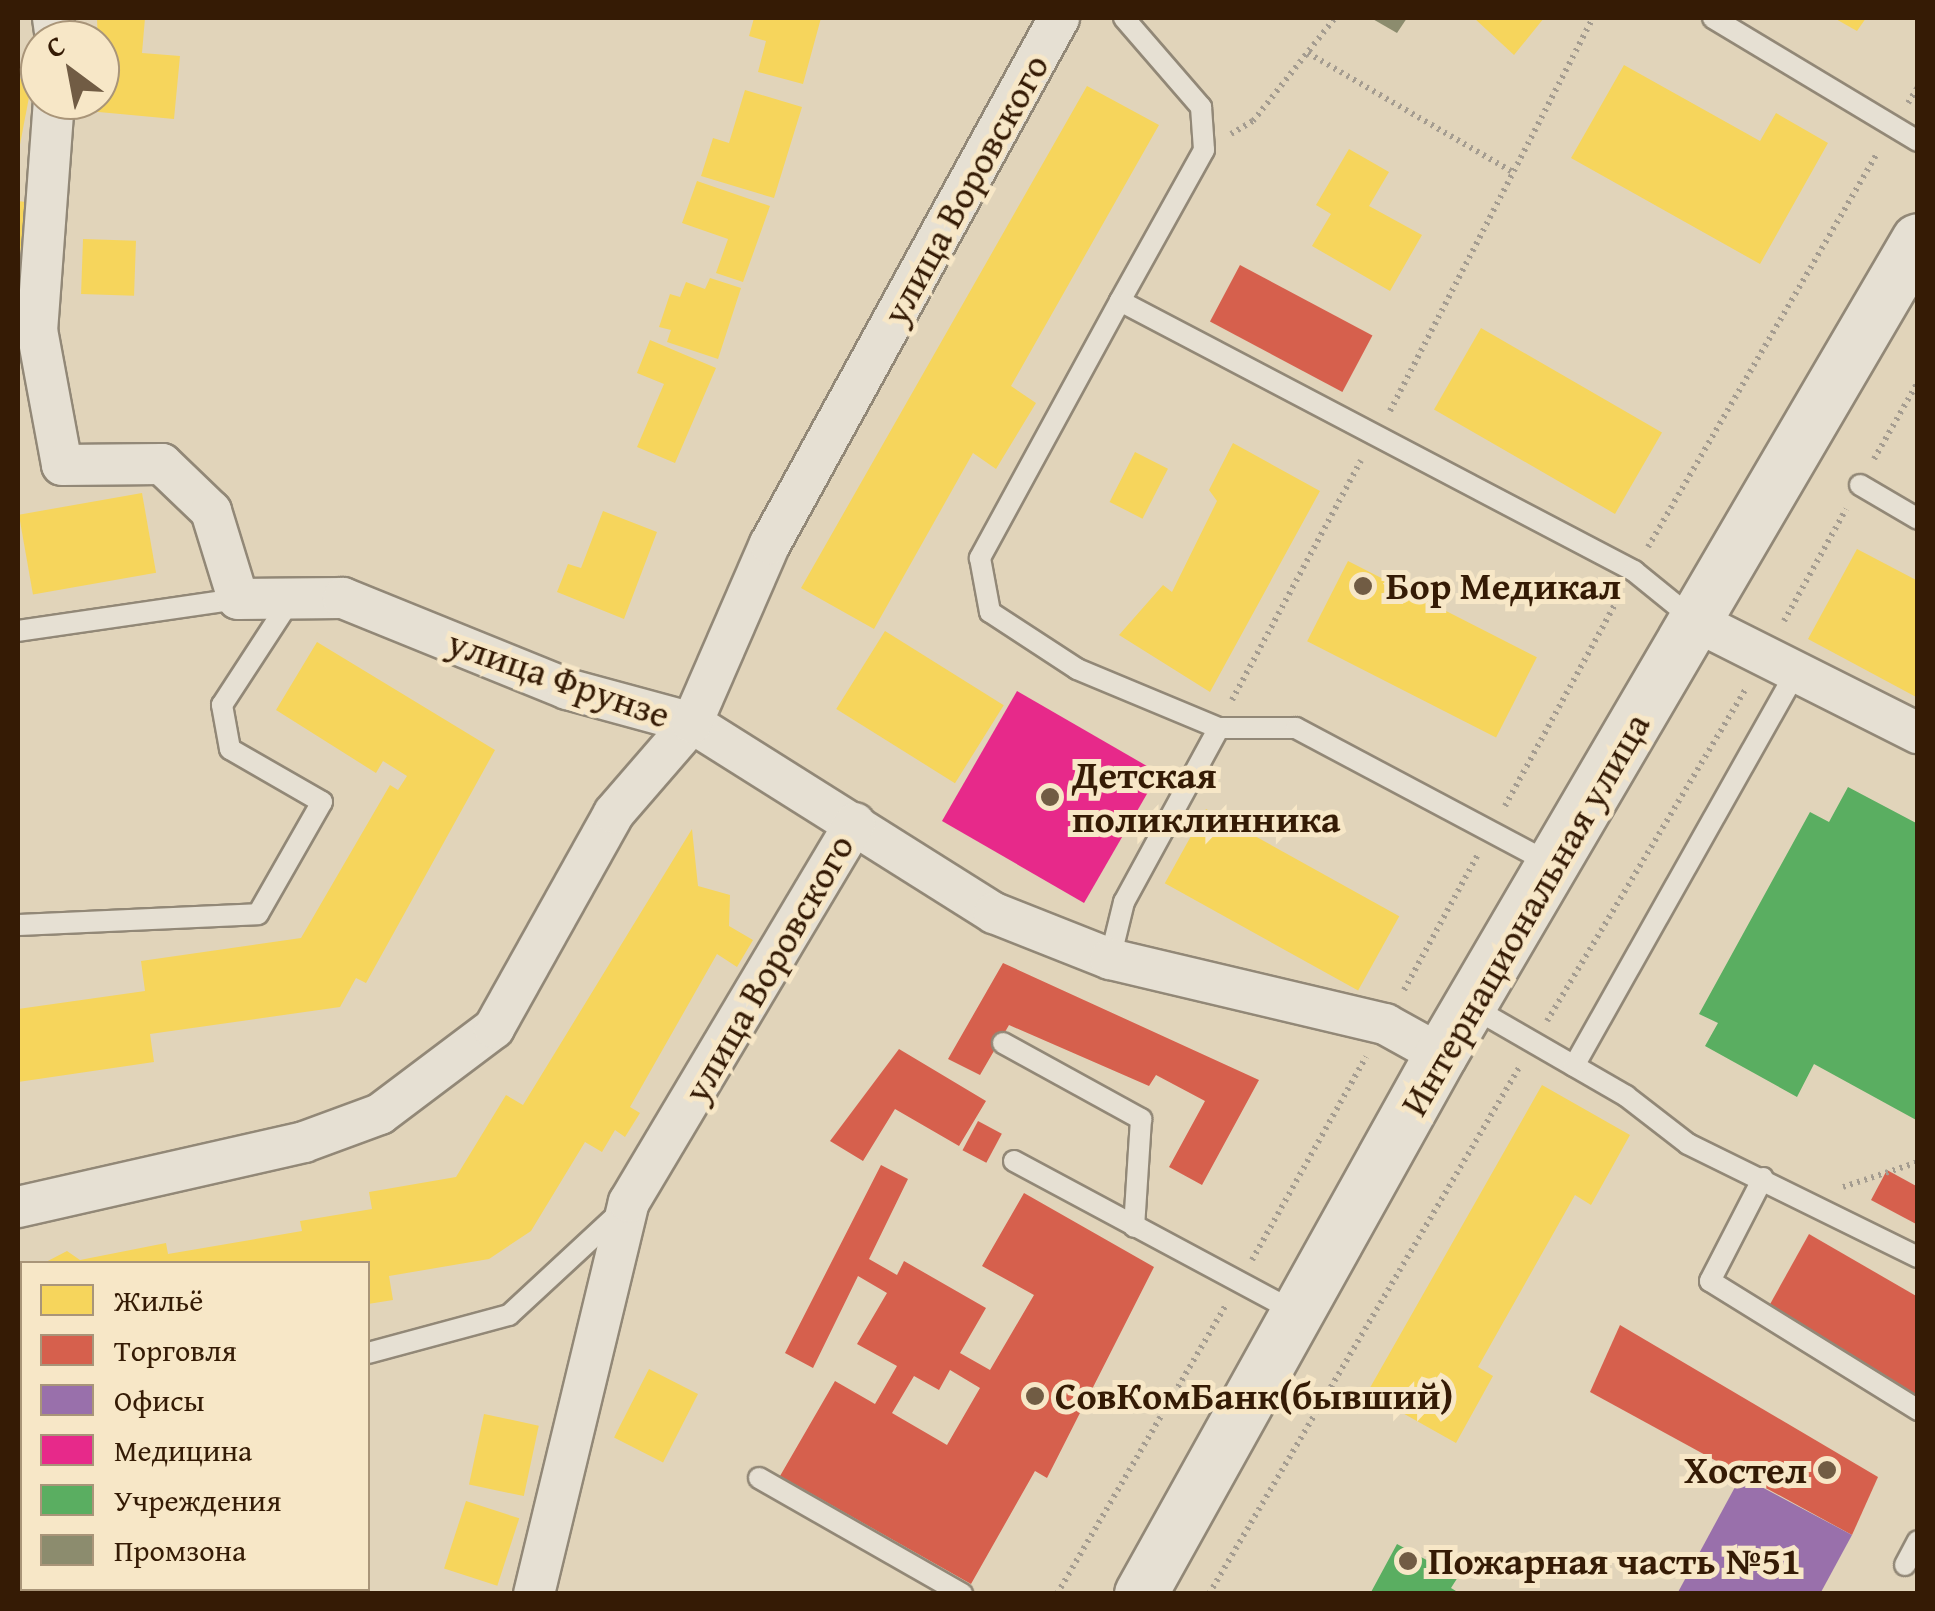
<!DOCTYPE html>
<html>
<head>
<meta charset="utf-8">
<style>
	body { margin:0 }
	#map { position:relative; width:1935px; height:1611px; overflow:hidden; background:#e1d4ba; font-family:"Gentium Book Plus",serif }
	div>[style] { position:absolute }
	.homes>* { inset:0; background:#f6d55c; transform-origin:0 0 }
	.shops>* { inset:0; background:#d6604d; transform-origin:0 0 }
	.offices>* { inset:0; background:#9970ab }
	.health>* { inset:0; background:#e7298a; transform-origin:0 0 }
	.public>* { inset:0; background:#5aae61 }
	.industry>* { inset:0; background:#8c8c6e }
	.path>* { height:6px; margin-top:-3px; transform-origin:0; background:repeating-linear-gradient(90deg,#a49c90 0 2.5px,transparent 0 7.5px) }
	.roads { filter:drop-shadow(2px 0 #928877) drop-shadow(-2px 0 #928877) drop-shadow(0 2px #928877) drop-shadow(0 -2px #928877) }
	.service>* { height:20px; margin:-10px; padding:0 10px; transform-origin:10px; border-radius:10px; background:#e6e0d3 }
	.minor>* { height:40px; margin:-20px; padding:0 20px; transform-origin:20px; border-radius:20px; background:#e6e0d3 }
	.tertiary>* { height:52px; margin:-26px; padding:0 26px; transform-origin:26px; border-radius:26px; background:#e6e0d3 }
	.dots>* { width:28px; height:28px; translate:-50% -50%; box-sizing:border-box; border:5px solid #f7e7c7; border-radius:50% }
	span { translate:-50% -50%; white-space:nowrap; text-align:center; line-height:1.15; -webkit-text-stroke:10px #f7e7c7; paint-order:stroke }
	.street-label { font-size:38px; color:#351b05 }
	.poi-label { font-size:38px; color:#351b05; font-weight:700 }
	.left { translate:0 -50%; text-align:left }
	.right { translate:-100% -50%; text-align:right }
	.frame { position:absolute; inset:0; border:20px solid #351b05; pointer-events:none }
	.legend { position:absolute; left:20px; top:1261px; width:350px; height:330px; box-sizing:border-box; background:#f7e7c7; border:2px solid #a99579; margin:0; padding:12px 18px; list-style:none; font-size:30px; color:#351b05 }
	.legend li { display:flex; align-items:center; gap:20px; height:50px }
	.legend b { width:50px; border:2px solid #a99579 }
	.north { position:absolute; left:20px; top:20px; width:100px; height:100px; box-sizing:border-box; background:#f7e7c7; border:2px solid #a99579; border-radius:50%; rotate:328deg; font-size:28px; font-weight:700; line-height:40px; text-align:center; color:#351b05 }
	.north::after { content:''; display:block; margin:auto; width:35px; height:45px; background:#715c44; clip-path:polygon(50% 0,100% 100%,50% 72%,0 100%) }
</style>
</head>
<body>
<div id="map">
	<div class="homes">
		<div style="clip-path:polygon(97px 18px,145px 18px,142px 53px,180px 56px,174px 119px,88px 111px,89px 100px,100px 100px)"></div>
		<div style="clip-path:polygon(754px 18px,821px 18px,803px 84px,758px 72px,766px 41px,749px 36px)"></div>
		<div style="clip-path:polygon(1474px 18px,1544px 18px,1514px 55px)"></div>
		<div style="clip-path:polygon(1834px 18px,1866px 18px,1857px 31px)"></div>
		<div style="clip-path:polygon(1624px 65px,1760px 141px,1776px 113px,1828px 143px,1760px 264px,1571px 158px)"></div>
		<div style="clip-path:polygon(18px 78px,32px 81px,19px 150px,18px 150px)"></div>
		<div style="clip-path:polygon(1087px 86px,1159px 125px,1011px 386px,1036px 403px,996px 469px,973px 453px,874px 629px,801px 588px)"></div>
		<div style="clip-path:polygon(745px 90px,802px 107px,774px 198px,701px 176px,713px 138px,729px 143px)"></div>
		<div style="clip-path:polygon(1349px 149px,1389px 172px,1369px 206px,1422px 235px,1390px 291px,1312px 246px,1331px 214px,1316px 205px)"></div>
		<div style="clip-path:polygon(697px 181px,770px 206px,743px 282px,716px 273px,728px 239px,682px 223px)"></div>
		<div style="clip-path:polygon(18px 201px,26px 202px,20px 254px,18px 254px)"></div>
		<div style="left:83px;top:239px;width:53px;height:55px;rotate:2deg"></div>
		<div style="clip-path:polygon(710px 278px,741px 288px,718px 359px,667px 342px,671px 330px,659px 327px,670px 294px,680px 297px,686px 282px,705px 289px)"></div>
		<div style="left:1481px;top:328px;width:209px;height:94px;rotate:30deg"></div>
		<div style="clip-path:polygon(650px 340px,716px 368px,675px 463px,637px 447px,664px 384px,637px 373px)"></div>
		<div style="clip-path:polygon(1233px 443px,1320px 491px,1210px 692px,1119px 635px,1163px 585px,1172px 592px,1217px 501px,1209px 490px)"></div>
		<div style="left:1135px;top:452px;width:37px;height:56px;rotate:27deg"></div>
		<div style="left:142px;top:493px;width:81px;height:125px;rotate:80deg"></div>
		<div style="clip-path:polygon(603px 511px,657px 532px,624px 619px,557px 592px,568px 564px,581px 568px)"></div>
		<div style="clip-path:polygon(1857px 549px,1918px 581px,1918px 698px,1808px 639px)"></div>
		<div style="left:1348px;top:561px;width:212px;height:90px;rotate:27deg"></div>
		<div style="left:885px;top:631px;width:140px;height:92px;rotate:32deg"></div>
		<div style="clip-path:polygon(317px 642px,495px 750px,366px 983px,356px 978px,340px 1007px,150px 1034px,154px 1062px,18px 1082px,18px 1009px,145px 991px,141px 961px,301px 938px,390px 785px,398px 790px,407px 776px,383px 761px,376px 773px,276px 710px)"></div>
		<div style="left:1206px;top:809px;width:221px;height:85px;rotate:29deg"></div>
		<div style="clip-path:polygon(692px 829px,698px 886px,730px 895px,729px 926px,753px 940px,737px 967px,717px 954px,630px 1107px,640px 1113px,625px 1137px,615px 1130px,602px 1152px,585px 1142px,531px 1231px,489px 1259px,389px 1276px,393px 1300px,368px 1304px,368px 1264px,42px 1264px,67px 1251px,80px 1260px,166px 1243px,168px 1254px,302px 1231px,300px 1221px,372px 1209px,369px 1192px,456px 1177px,506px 1095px,523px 1105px)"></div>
		<div style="clip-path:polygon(1542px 1085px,1630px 1135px,1591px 1205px,1575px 1195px,1478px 1367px,1493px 1376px,1456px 1443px,1367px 1393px)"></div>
		<div style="left:649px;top:1369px;width:55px;height:77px;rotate:27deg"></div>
		<div style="left:484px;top:1414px;width:56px;height:72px;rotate:12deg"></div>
		<div style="left:466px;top:1501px;width:56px;height:71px;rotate:18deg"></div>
	</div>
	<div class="shops">
		<div style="left:1240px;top:265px;width:150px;height:64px;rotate:28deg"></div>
		<div style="clip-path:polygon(1003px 963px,1259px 1080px,1202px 1185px,1169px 1167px,1205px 1101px,1156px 1075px,1149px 1086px,1009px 1025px,980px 1075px,948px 1059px)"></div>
		<div style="clip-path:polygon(899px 1049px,986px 1101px,959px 1146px,895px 1109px,863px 1161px,830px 1141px)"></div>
		<div style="left:978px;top:1121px;width:27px;height:33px;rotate:28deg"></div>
		<div style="clip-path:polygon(evenodd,881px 1165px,908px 1179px,869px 1259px,897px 1275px,904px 1261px,986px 1308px,960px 1353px,990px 1370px,1034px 1295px,982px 1266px,1024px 1193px,1154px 1267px,1047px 1478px,1035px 1471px,971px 1584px,780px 1476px,835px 1381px,875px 1404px,897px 1366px,857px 1344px,887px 1293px,858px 1276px,813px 1368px,785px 1353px,881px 1165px,950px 1370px,980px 1388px,947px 1445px,892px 1413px,914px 1376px,939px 1390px,950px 1370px)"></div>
		<div style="clip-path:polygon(1887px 1170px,1918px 1187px,1918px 1225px,1871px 1200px)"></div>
		<div style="clip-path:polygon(1809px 1234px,1918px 1297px,1918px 1411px,1764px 1315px)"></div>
		<div style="clip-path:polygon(1620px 1325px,1878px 1477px,1852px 1535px,1590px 1392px)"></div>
	</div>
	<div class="offices">
		<div style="clip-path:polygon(1741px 1476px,1852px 1535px,1820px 1594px,1677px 1594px)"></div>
	</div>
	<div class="health">
		<div style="left:1017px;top:691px;width:164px;height:150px;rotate:30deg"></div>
	</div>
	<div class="public">
		<div style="clip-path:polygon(1848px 787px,1918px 824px,1918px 1121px,1814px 1064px,1797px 1097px,1705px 1046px,1718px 1023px,1699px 1014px,1810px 812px,1829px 822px)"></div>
		<div style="clip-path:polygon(1397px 1544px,1458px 1577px,1451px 1588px,1461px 1594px,1370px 1594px)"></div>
	</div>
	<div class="industry">
		<div style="clip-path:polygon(1371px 18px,1407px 18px,1397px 33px)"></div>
	</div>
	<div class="path">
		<div style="left:1308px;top:53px;width:235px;rotate:30.2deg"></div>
		<div style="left:1908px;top:103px;width:19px;rotate:-58deg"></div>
		<div style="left:1231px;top:134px;width:26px;rotate:-31deg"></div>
		<div style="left:1253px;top:121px;width:132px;rotate:-51.5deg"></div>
		<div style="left:1390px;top:411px;width:442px;rotate:-62.7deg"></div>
		<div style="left:1874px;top:459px;width:89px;rotate:-60.3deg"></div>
		<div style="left:1648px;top:547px;width:457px;rotate:-59.8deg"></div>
		<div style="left:1784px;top:621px;width:128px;rotate:-61deg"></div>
		<div style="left:1232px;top:700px;width:272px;rotate:-61.7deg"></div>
		<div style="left:1505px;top:806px;width:238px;rotate:-61.4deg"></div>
		<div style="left:1404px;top:990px;width:153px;rotate:-61.4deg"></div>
		<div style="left:1547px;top:1021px;width:388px;rotate:-59.1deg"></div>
		<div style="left:1843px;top:1187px;width:79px;rotate:-18.4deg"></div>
		<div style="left:1252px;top:1260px;width:233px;rotate:-60.7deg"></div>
		<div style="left:1057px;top:1594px;width:335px;rotate:-59.7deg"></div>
		<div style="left:1209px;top:1594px;width:613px;rotate:-59.5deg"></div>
	</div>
	<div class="roads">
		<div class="service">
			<div style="left:1124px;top:18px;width:118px;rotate:49.1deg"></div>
			<div style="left:1201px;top:107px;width:43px;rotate:86deg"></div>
			<div style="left:1204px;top:150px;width:173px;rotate:119.1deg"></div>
			<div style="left:1120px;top:301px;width:581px;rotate:27.71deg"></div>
			<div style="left:1634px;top:571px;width:76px;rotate:39.1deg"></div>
			<div style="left:1713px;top:18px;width:239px;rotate:31deg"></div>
			<div style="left:1120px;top:301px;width:293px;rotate:118.6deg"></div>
			<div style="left:980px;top:558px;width:55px;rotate:79.5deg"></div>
			<div style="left:990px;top:612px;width:104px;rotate:33.2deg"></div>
			<div style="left:1077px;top:669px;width:154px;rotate:22.6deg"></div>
			<div style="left:1219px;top:728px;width:77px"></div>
			<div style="left:1296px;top:728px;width:290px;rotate:28deg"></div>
			<div style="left:1860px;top:485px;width:67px;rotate:30.4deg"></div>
			<div style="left:18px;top:631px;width:222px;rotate:-8.3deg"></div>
			<div style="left:18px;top:925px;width:240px;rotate:-2.6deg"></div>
			<div style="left:258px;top:914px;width:129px;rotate:-60.3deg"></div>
			<div style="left:322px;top:802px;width:106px;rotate:-150.1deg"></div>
			<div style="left:230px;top:749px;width:45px;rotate:-100.3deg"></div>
			<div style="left:222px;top:705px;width:126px;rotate:-56.9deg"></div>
			<div style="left:1110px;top:959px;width:59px;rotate:-76.2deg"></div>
			<div style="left:1124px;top:902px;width:198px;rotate:-61.4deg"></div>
			<div style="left:1472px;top:1007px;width:178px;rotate:30deg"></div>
			<div style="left:1626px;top:1096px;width:78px;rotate:37.7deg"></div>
			<div style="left:1688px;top:1144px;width:256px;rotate:26.2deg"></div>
			<div style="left:1003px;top:1043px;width:158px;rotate:28.8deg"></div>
			<div style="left:1141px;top:1119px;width:108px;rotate:93.7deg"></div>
			<div style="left:1574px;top:1066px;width:454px;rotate:-60.6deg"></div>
			<div style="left:1014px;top:1161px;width:321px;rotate:28.2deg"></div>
			<div style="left:1763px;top:1178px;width:116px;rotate:117.2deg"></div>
			<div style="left:1710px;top:1281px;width:245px;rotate:31.8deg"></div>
			<div style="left:368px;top:1353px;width:146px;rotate:-15.1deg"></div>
			<div style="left:509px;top:1315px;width:150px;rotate:-42.8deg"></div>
			<div style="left:18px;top:1413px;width:4px"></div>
			<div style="left:759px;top:1478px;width:234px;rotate:29.7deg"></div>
			<div style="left:1905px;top:1565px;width:27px;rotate:-62deg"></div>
		</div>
		<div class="minor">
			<div style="left:53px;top:18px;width:22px;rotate:82deg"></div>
			<div style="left:54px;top:100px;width:231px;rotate:94.2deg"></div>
			<div style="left:37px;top:330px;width:137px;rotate:79.5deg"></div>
			<div style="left:62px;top:465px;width:100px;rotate:-0.6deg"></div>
			<div style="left:162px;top:464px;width:68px;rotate:43.8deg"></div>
			<div style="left:211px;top:511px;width:92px;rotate:72.9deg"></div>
			<div style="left:238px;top:599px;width:105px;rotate:-0.5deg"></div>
			<div style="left:343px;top:598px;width:242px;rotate:22.1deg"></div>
			<div style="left:567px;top:689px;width:130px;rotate:15.2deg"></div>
			<div style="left:692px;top:723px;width:357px;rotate:32.2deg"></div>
			<div style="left:994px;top:913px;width:125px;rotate:21.6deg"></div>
			<div style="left:1110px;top:959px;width:283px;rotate:13.3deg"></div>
			<div style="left:1385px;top:1024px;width:64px;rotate:29deg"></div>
			<div style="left:1695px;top:621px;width:250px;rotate:26.7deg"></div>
			<div style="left:18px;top:1207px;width:293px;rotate:-12.8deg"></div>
			<div style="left:304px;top:1142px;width:81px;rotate:-20.2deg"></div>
			<div style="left:380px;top:1114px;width:143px;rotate:-37deg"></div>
			<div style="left:494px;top:1028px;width:246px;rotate:-60.8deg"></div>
			<div style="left:614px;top:813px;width:119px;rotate:-49.1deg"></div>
			<div style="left:692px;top:723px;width:195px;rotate:-66.5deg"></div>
			<div style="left:770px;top:544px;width:600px;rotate:-61.21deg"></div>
			<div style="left:534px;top:1594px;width:403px;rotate:-76.4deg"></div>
			<div style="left:629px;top:1202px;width:441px;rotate:-59.2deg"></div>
		</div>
		<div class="tertiary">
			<div style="left:1141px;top:1594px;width:617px;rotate:-60.9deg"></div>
			<div style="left:1441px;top:1055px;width:944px;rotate:-59.66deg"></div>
		</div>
	</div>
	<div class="dots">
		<div style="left:1363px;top:586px;background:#715c44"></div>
		<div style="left:1050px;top:797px;background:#715c44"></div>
		<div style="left:1035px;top:1396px;background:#715c44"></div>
		<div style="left:1827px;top:1470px;background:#715c44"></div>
		<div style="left:1408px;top:1561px;background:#715c44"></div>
	</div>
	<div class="street-label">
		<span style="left:965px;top:189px;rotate:-61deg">улица Воровского</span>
		<span style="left:559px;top:678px;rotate:19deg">улица Фрунзе</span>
		<span style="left:1525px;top:914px;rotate:-60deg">Интернациональная улица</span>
		<span style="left:768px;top:968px;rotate:-60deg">улица Воровского</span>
	</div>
	<div class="poi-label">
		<span class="left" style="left:1386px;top:586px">Бор Медикал</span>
		<span class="left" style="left:1072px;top:797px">Детская<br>поликлинника</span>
		<span class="left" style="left:1055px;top:1396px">СовКомБанк(бывший)</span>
		<span class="right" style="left:1807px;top:1470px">Хостел</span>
		<span class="left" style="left:1428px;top:1561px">Пожарная часть №51</span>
	</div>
	<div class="frame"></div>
	<ul class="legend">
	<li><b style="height:28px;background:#f6d55c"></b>Жильё</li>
	<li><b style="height:28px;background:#d6604d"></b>Торговля</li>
	<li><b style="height:28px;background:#9970ab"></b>Офисы</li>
	<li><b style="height:28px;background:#e7298a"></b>Медицина</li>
	<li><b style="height:28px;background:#5aae61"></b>Учреждения</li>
	<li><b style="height:28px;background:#8c8c6e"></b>Промзона</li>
	</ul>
	<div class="north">С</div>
</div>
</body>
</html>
